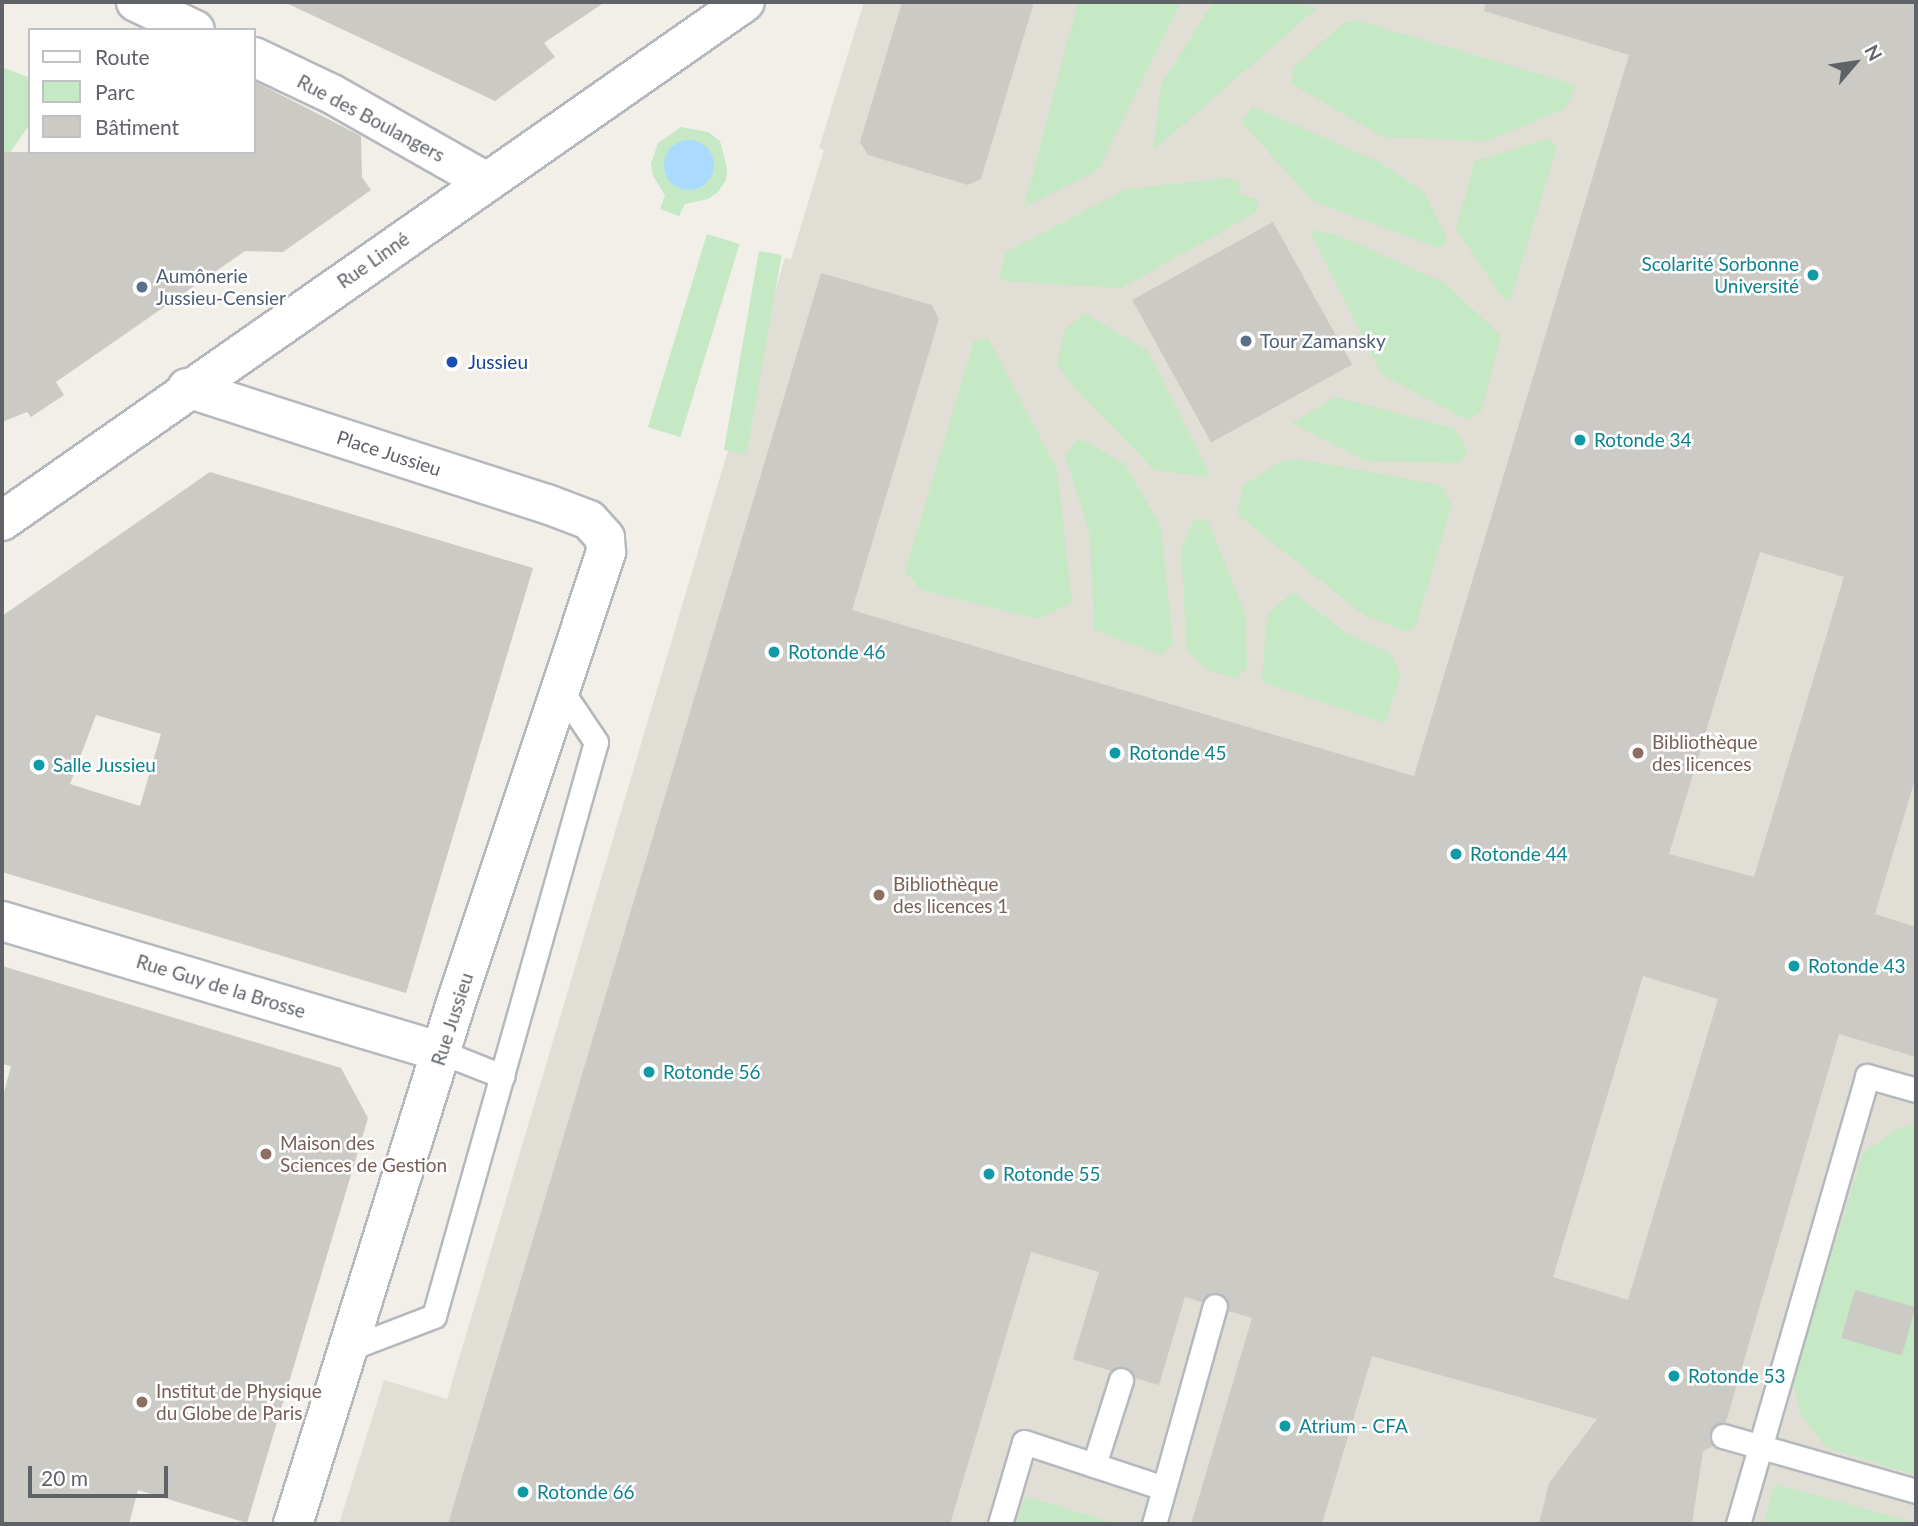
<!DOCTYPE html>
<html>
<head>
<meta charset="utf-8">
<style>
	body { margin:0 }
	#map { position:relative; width:1918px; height:1526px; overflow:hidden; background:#f1efe8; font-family:Lato,sans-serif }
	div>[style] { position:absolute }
	.education>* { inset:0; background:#e1ded6 }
	.green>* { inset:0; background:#c5e8c5; transform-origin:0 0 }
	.water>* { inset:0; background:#aadaff }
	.round { border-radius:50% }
	.building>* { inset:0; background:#cccac5; transform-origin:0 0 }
	.roads { filter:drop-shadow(2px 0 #b5b8bc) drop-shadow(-2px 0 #b5b8bc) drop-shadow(0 2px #b5b8bc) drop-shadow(0 -2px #b5b8bc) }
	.lane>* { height:23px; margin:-11.5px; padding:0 11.5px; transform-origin:11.5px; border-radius:11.5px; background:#fff }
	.street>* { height:38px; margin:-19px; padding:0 19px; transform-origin:19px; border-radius:19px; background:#fff }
	.secondary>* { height:38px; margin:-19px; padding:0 19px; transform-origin:19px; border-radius:19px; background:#fff }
	.dots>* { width:19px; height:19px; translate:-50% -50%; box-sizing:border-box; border:4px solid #fff; border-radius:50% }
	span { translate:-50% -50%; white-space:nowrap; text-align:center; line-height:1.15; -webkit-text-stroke:5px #fff; paint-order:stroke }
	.street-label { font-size:19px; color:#5f6368 }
	.culture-label { font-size:19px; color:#0d838f }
	.right { translate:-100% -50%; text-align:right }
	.left { translate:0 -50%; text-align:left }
	.service-label { font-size:19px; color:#4e5e75 }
	.transit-label { font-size:19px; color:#164399 }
	.education-label { font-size:19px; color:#785e54 }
	.frame { position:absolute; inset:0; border:4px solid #5f6368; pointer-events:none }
	.legend { position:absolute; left:28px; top:28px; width:228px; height:126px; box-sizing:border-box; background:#fff; border:2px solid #bfc1c3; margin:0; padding:9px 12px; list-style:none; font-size:21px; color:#5f6368 }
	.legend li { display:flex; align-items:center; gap:14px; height:35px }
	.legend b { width:35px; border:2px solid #bfc1c3 }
	.north { position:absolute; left:1820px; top:28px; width:70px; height:70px; -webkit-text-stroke:5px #fff; paint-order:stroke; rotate:61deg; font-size:19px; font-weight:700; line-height:28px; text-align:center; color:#5f6368 }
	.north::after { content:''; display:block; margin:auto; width:24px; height:32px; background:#5f6368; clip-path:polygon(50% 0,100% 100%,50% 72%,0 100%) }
	.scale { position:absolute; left:28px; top:1466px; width:140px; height:32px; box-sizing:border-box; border:4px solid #5f6368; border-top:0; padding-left:9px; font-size:21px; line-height:24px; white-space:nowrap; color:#5f6368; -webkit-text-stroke:5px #fff; paint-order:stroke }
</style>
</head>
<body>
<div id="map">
	<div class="education">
		<div style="clip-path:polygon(864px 2px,1916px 2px,1916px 1524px,339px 1524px,384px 1380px,447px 1399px,785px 258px,791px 259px,824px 150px,819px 148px)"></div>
	</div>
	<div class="green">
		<div style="clip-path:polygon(1078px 2px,1181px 2px,1098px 170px,1024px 207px)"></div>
		<div style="clip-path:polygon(1213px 2px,1293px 2px,1316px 9px,1153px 151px,1161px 85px)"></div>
		<div style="clip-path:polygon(1356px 20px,1576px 85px,1565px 109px,1486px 141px,1383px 137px,1292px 84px,1293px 68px,1343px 23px)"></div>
		<div style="clip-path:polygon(2px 67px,30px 78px,30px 124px,2px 164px)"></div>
		<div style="clip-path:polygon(1252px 106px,1381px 163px,1424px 192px,1448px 241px,1439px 248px,1313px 201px,1242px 123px)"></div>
		<div style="clip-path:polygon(evenodd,681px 127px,708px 132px,720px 141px,727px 168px,726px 180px,718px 192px,708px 199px,685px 204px,679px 216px,660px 209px,665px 195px,653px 176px,651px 164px,658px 143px,681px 127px,690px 140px,711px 152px,699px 188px,692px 190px,683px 189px,674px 145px,690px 140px)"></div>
		<div style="clip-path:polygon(1549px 138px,1557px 147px,1511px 298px,1504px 300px,1456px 229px,1475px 161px)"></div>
		<div style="clip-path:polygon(1228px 178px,1242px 182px,1238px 193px,1258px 200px,1257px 212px,1121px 288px,1004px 281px,999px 277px,1006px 252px,1127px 189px)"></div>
		<div style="clip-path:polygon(1309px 230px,1335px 234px,1445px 283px,1501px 336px,1481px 412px,1467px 420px,1382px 375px)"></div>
		<div style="left:707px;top:234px;width:34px;height:202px;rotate:17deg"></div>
		<div style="left:759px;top:251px;width:23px;height:202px;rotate:10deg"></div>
		<div style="clip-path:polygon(1084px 313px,1148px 351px,1209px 472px,1206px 477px,1154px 470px,1072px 385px,1057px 364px,1065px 330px)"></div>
		<div style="clip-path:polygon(988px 338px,1057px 469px,1072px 603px,1038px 619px,922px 590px,905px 572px,974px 341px)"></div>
		<div style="clip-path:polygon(1336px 397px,1456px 429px,1468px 451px,1460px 463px,1365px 461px,1292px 423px)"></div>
		<div style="clip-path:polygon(1079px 438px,1125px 464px,1161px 527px,1173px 644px,1162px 655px,1094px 630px,1090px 535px,1065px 455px)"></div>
		<div style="clip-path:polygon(1298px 459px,1441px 485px,1452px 505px,1415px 628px,1407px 632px,1364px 615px,1238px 515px,1242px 486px,1281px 461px)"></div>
		<div style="clip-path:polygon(1207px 519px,1246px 616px,1247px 669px,1235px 678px,1208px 670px,1187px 651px,1181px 549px,1194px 520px)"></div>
		<div style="clip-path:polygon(1293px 592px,1346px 633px,1391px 654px,1401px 675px,1385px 723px,1262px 682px,1266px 623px,1270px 612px)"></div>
		<div style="clip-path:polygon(1916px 1123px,1916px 1475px,1827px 1448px,1800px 1414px,1793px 1382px,1863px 1153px,1894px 1131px)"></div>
		<div style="clip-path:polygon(1775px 1484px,1916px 1523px,1916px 1524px,1764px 1524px)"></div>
		<div style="clip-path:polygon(1025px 1496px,1116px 1524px,1017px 1524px)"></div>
	</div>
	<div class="water">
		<div class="round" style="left:664px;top:140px;width:50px;height:50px"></div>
	</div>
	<div class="building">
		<div style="clip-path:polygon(284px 2px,605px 2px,544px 43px,555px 57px,495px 101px)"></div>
		<div style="clip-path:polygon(902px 2px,1034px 2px,981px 179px,968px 185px,868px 155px,860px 142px)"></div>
		<div style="clip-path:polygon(evenodd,1486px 2px,1916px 2px,1916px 776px,1875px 914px,1916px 927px,1916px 1057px,1839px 1034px,1726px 1422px,1713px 1426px,1709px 1439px,1713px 1446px,1703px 1451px,1692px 1524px,1539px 1524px,1549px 1483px,1597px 1419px,1372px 1356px,1322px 1524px,1191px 1524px,1252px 1318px,1228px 1311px,1228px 1302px,1219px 1293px,1211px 1293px,1201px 1302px,1185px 1297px,1159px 1385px,1135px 1378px,1125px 1367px,1111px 1371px,1073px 1359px,1099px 1272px,1031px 1252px,950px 1524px,448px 1524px,821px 273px,932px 305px,939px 319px,852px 610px,1414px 776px,1629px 55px,1484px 11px,1486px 2px,1760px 552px,1844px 577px,1754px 877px,1669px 854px,1760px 552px,1486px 2px,1643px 976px,1718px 999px,1628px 1300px,1553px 1277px,1643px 976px)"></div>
		<div style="clip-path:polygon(254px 81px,361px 136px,362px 177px,371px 190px,283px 252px,245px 251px,56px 382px,64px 395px,31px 417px,27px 412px,2px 422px,2px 152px,254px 152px)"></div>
		<div style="left:1273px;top:222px;width:163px;height:161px;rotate:61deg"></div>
		<div style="clip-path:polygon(evenodd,210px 472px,533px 568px,406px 993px,2px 872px,2px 616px,210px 472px,96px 715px,161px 734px,140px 806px,70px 784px,96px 715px)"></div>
		<div style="clip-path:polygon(2px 966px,341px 1068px,368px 1118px,247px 1523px,138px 1490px,129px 1524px,2px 1524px,2px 1100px,11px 1066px,2px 1064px)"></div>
		<div style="left:1855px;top:1290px;width:63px;height:50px;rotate:16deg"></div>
	</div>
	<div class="roads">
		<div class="lane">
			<div style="left:441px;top:1052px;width:66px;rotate:21.5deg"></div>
			<div style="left:348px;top:1349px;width:92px;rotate:-21deg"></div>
			<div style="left:434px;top:1316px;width:596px;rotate:-74.24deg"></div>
			<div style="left:596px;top:742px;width:66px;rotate:-123.9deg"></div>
			<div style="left:1723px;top:1436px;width:201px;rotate:15.9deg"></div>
			<div style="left:1094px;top:1465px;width:89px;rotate:-72.4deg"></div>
			<div style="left:1000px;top:1524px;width:85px;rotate:-73.7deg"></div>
			<div style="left:1024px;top:1442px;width:144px;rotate:18.2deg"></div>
			<div style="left:1154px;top:1524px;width:226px;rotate:-74.4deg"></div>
			<div style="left:1738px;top:1524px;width:466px;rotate:-73.9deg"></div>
			<div style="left:1867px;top:1076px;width:51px;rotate:15.9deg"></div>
		</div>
		<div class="street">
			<div style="left:136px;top:2px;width:65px;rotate:25.4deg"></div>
			<div style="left:254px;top:57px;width:86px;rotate:25.4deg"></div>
			<div style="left:332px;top:94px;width:178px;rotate:29.6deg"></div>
			<div style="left:187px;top:388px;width:378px;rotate:17.9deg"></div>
			<div style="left:547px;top:504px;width:45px;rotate:20.9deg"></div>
			<div style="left:589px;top:520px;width:24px;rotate:48deg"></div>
			<div style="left:605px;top:538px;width:14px;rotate:86deg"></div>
			<div style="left:606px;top:552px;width:482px;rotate:108.4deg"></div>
			<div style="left:454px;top:1009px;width:540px;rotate:107.36deg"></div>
			<div style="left:2px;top:921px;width:458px;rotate:16.6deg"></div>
		</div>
		<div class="secondary">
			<div style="left:2px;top:521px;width:906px;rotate:-34.94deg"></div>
		</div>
	</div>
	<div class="dots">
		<div style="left:1813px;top:275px;background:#0f9aa8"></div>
		<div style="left:142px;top:287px;background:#5c6f8a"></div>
		<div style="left:1246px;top:341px;background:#5c6f8a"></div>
		<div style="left:452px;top:362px;background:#1a4fb4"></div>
		<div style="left:1580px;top:440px;background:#0f9aa8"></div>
		<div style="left:774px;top:652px;background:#0f9aa8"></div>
		<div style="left:1115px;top:753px;background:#0f9aa8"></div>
		<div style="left:1638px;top:753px;background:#8d6e63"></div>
		<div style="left:39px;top:765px;background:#0f9aa8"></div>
		<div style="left:1456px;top:854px;background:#0f9aa8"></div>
		<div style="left:879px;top:895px;background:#8d6e63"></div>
		<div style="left:1794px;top:966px;background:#0f9aa8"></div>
		<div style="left:649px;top:1072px;background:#0f9aa8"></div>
		<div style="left:266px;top:1154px;background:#8d6e63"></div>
		<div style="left:989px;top:1174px;background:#0f9aa8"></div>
		<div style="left:1674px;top:1376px;background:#0f9aa8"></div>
		<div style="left:142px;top:1402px;background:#8d6e63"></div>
		<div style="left:1285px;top:1426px;background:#0f9aa8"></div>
		<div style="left:523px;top:1492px;background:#0f9aa8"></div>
	</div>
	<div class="street-label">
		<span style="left:371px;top:118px;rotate:28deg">Rue des Boulangers</span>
		<span style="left:373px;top:260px;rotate:-35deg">Rue Linné</span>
		<span style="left:389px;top:453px;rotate:18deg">Place Jussieu</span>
		<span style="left:221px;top:986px;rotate:17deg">Rue Guy de la Brosse</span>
		<span style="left:452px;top:1019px;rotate:-72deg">Rue Jussieu</span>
	</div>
	<div class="culture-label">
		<span class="right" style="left:1799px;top:275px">Scolarité Sorbonne<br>Université</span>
		<span class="left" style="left:1594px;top:440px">Rotonde 34</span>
		<span class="left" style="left:788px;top:652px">Rotonde 46</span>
		<span class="left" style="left:1129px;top:753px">Rotonde 45</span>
		<span class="left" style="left:53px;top:765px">Salle Jussieu</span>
		<span class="left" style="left:1470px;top:854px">Rotonde 44</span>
		<span class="left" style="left:1808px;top:966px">Rotonde 43</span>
		<span class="left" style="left:663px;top:1072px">Rotonde 56</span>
		<span class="left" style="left:1003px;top:1174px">Rotonde 55</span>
		<span class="left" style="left:1688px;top:1376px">Rotonde 53</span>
		<span class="left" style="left:1299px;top:1426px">Atrium - CFA</span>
		<span class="left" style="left:537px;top:1492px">Rotonde 66</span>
	</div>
	<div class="service-label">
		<span class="left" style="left:156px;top:287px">Aumônerie<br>Jussieu-Censier</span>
		<span class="left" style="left:1260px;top:341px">Tour Zamansky</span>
	</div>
	<div class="transit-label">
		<span class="left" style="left:468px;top:362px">Jussieu</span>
	</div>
	<div class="education-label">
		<span class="left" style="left:1652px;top:753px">Bibliothèque<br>des licences</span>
		<span class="left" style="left:893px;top:895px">Bibliothèque<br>des licences 1</span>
		<span class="left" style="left:280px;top:1154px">Maison des<br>Sciences de Gestion</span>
		<span class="left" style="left:156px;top:1402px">Institut de Physique<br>du Globe de Paris</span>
	</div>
	<div class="frame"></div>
	<ul class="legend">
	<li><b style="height:9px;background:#fff"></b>Route</li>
	<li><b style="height:19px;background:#c5e8c5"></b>Parc</li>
	<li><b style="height:19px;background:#cccac5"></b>Bâtiment</li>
	</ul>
	<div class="north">N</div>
	<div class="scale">20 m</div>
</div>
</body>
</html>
